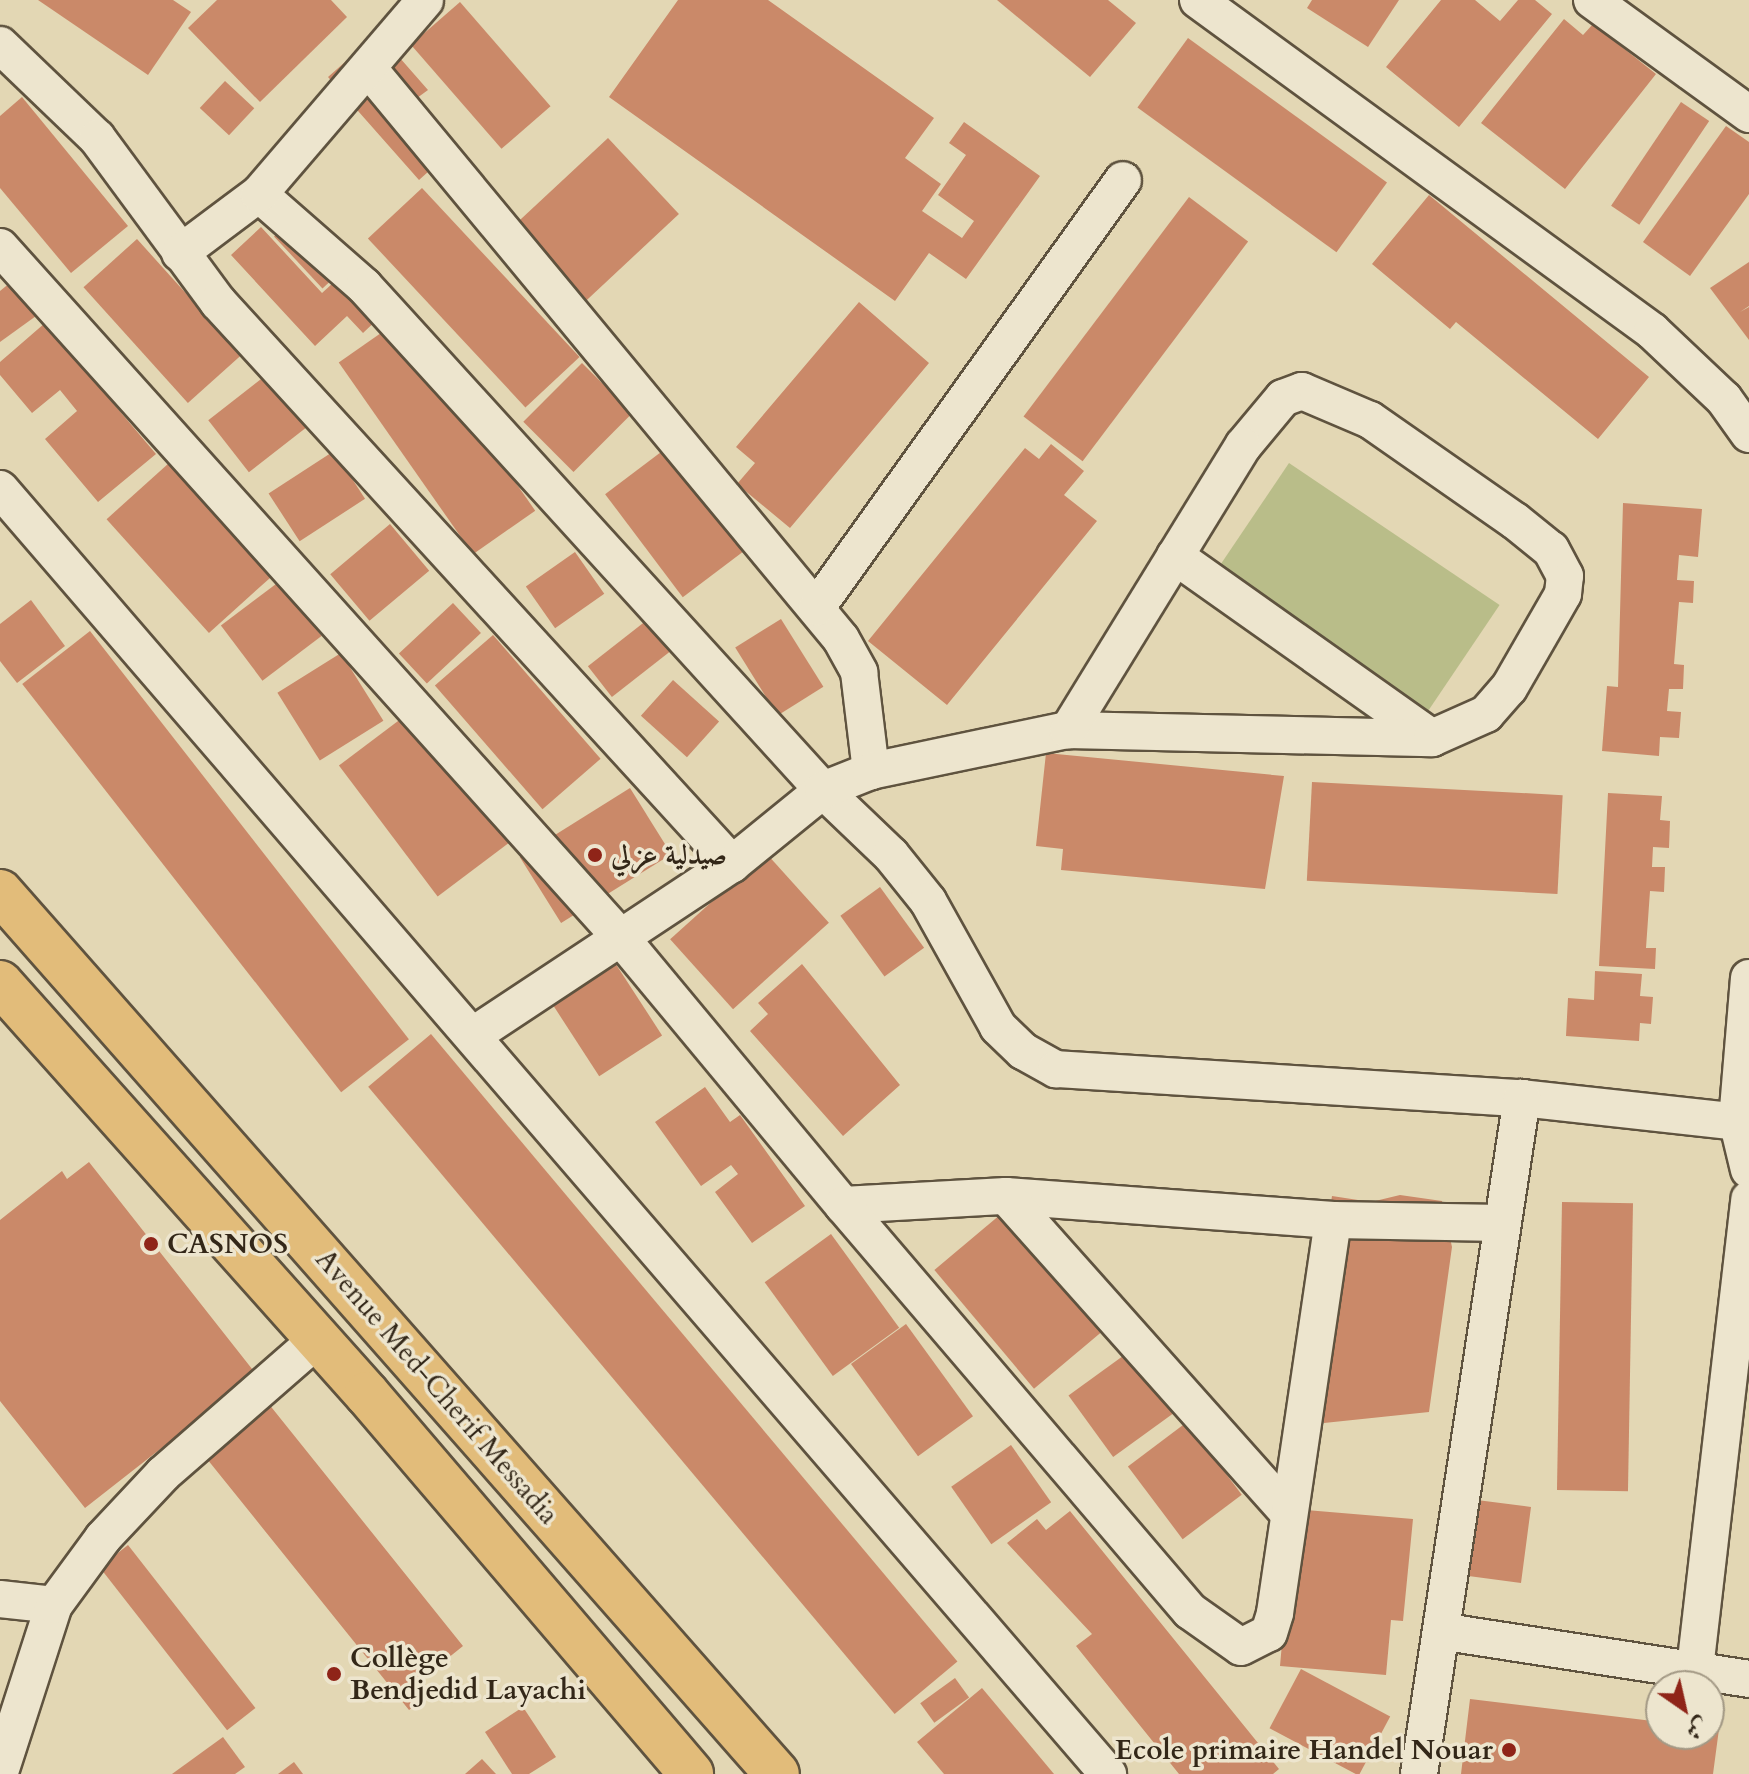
<!DOCTYPE html>
<html>
<head>
<meta charset="utf-8">
<style>
	body { margin:0 }
	#map { position:relative; width:1749px; height:1774px; overflow:hidden; background:#e3d7b4; font-family:Cardo,Amiri,serif }
	div>[style] { position:absolute }
	.green>* { inset:0; background:#b9bd89; transform-origin:0 0 }
	.building>* { inset:0; background:#ca8969; transform-origin:0 0 }
	.roads { filter:drop-shadow(2px 0 #5f533f) drop-shadow(-2px 0 #5f533f) drop-shadow(0 2px #5f533f) drop-shadow(0 -2px #5f533f) }
	.street>* { height:36px; margin:-18px; padding:0 18px; transform-origin:18px; border-radius:18px; background:#ede5ce }
	.highway>* { height:44px; margin:-22px; padding:0 22px; transform-origin:22px; border-radius:22px; background:#e2bc7a }
	.dots>* { width:22px; height:22px; translate:-50% -50%; box-sizing:border-box; border:4px solid #ede5ce; border-radius:50% }
	span { translate:-50% -50%; white-space:nowrap; text-align:center; line-height:1.15; -webkit-text-stroke:7px #ede5ce; paint-order:stroke }
	.poi-label { font-size:28px; color:#332718; font-weight:700 }
	.left { translate:0 -50%; text-align:left }
	.right { translate:-100% -50%; text-align:right }
	.street-label { font-size:28px; color:#332718 }
	.north { position:absolute; left:1645px; top:1670px; width:80px; height:80px; box-sizing:border-box; background:#ede5ce; border:2px solid #a39985; border-radius:50%; rotate:146deg; font-size:22px; font-weight:700; line-height:32px; text-align:center; color:#332718 }
	.north::after { content:''; display:block; margin:auto; width:28px; height:36px; background:#8f2418; clip-path:polygon(50% 0,100% 100%,50% 72%,0 100%) }
</style>
</head>
<body>
<div id="map">
	<div class="green">
		<div style="left:1289px;top:463px;width:254px;height:155px;rotate:34deg"></div>
	</div>
	<div class="building">
		<div style="clip-path:polygon(38px 0,173px 0,191px 12px,148px 75px)"></div>
		<div style="clip-path:polygon(217px 0,331px 0,347px 17px,260px 102px,188px 28px)"></div>
		<div style="clip-path:polygon(678px 0,768px 0,934px 118px,905px 158px,941px 184px,922px 211px,962px 238px,974px 221px,938px 195px,966px 155px,949px 143px,964px 122px,1040px 176px,966px 279px,929px 253px,895px 301px,609px 97px)"></div>
		<div style="clip-path:polygon(997px 0,1108px 0,1136px 23px,1090px 77px)"></div>
		<div style="clip-path:polygon(1312px 0,1399px 0,1368px 47px,1307px 8px)"></div>
		<div style="clip-path:polygon(1441px 0,1475px 0,1500px 21px,1518px 0,1535px 0,1552px 14px,1459px 127px,1386px 67px)"></div>
		<div style="left:460px;top:2px;width:138px;height:65px;rotate:49deg"></div>
		<div style="clip-path:polygon(1564px 19px,1583px 35px,1593px 24px,1656px 74px,1565px 189px,1481px 123px)"></div>
		<div style="clip-path:polygon(378px 33px,428px 90px,417px 98px,458px 145px,419px 180px,328px 77px)"></div>
		<div style="left:1188px;top:38px;width:246px;height:86px;rotate:36deg"></div>
		<div style="left:225px;top:81px;width:40px;height:37px;rotate:43deg"></div>
		<div style="clip-path:polygon(22px 97px,128px 226px,71px 273px,0 188px,0 116px)"></div>
		<div style="left:1681px;top:102px;width:34px;height:125px;rotate:34deg"></div>
		<div style="clip-path:polygon(1726px 126px,1749px 142px,1749px 194px,1690px 276px,1643px 242px)"></div>
		<div style="left:608px;top:138px;width:104px;height:127px;rotate:47deg"></div>
		<div style="left:422px;top:188px;width:231px;height:74px;rotate:47deg"></div>
		<div style="clip-path:polygon(1429px 195px,1649px 377px,1598px 439px,1456px 322px,1450px 329px,1372px 264px)"></div>
		<div style="left:1189px;top:197px;width:74px;height:275px;rotate:37deg"></div>
		<div style="left:296px;top:216px;width:71px;height:30px;rotate:47deg"></div>
		<div style="clip-path:polygon(261px 227px,322px 293px,344px 273px,382px 315px,363px 333px,347px 316px,315px 346px,231px 255px)"></div>
		<div style="left:137px;top:239px;width:156px;height:72px;rotate:48deg"></div>
		<div style="clip-path:polygon(1749px 262px,1749px 306px,1740px 312px,1749px 307px,1749px 340px,1710px 288px)"></div>
		<div style="clip-path:polygon(11px 282px,36px 316px,0 342px,0 291px)"></div>
		<div style="clip-path:polygon(859px 302px,929px 363px,790px 528px,737px 484px,755px 463px,736px 447px)"></div>
		<div style="left:401px;top:319px;width:234px;height:76px;rotate:55deg"></div>
		<div style="clip-path:polygon(45px 323px,156px 454px,98px 502px,45px 439px,77px 411px,60px 390px,32px 413px,0 375px,0 362px)"></div>
		<div style="left:582px;top:363px;width:71px;height:83px;rotate:45deg"></div>
		<div style="left:265px;top:376px;width:66px;height:72px;rotate:52deg"></div>
		<div style="clip-path:polygon(1051px 444px,1084px 471px,1064px 495px,1097px 521px,947px 705px,868px 641px,1025px 448px,1039px 459px)"></div>
		<div style="left:669px;top:446px;width:129px;height:80px;rotate:53deg"></div>
		<div style="left:334px;top:451px;width:57px;height:78px;rotate:57deg"></div>
		<div style="left:169px;top:463px;width:153px;height:84px;rotate:48deg"></div>
		<div style="clip-path:polygon(1623px 503px,1702px 509px,1698px 557px,1679px 555px,1677px 580px,1694px 581px,1693px 603px,1679px 602px,1674px 664px,1684px 665px,1683px 689px,1669px 689px,1667px 711px,1681px 712px,1679px 738px,1660px 737px,1659px 756px,1602px 751px,1607px 686px,1618px 687px)"></div>
		<div style="left:390px;top:524px;width:61px;height:78px;rotate:50deg"></div>
		<div style="left:575px;top:552px;width:51px;height:60px;rotate:55deg"></div>
		<div style="left:280px;top:581px;width:69px;height:74px;rotate:53deg"></div>
		<div style="clip-path:polygon(31px 600px,65px 646px,17px 683px,0 661px,0 624px)"></div>
		<div style="left:453px;top:603px;width:41px;height:74px;rotate:47deg"></div>
		<div style="left:781px;top:619px;width:80px;height:54px;rotate:58deg"></div>
		<div style="left:647px;top:620px;width:39px;height:75px;rotate:52deg"></div>
		<div style="left:90px;top:631px;width:518px;height:86px;rotate:52deg"></div>
		<div style="left:493px;top:635px;width:164px;height:77px;rotate:49deg"></div>
		<div style="left:341px;top:653px;width:80px;height:75px;rotate:58deg"></div>
		<div style="left:673px;top:680px;width:62px;height:48px;rotate:42deg"></div>
		<div style="left:410px;top:712px;width:164px;height:89px;rotate:53deg"></div>
		<div style="clip-path:polygon(1046px 753px,1284px 776px,1265px 889px,1061px 870px,1063px 849px,1036px 846px)"></div>
		<div style="left:1312px;top:782px;width:251px;height:99px;rotate:3deg"></div>
		<div style="left:630px;top:788px;width:78px;height:130px;rotate:58deg"></div>
		<div style="clip-path:polygon(1608px 793px,1662px 796px,1660px 820px,1670px 821px,1669px 848px,1653px 847px,1652px 867px,1665px 867px,1664px 892px,1650px 891px,1646px 948px,1656px 948px,1655px 969px,1599px 966px)"></div>
		<div style="left:766px;top:853px;width:94px;height:129px;rotate:48deg"></div>
		<div style="left:880px;top:887px;width:75px;height:49px;rotate:54deg"></div>
		<div style="left:606px;top:949px;width:103px;height:75px;rotate:57deg"></div>
		<div style="clip-path:polygon(802px 964px,900px 1085px,843px 1136px,750px 1031px,768px 1014px,758px 1003px)"></div>
		<div style="clip-path:polygon(1595px 971px,1642px 974px,1640px 996px,1653px 997px,1651px 1024px,1640px 1023px,1639px 1041px,1566px 1036px,1568px 998px,1594px 1000px)"></div>
		<div style="left:431px;top:1034px;width:819px;height:82px;rotate:50deg"></div>
		<div style="clip-path:polygon(705px 1087px,730px 1122px,740px 1115px,805px 1206px,752px 1243px,715px 1192px,738px 1174px,731px 1165px,701px 1186px,655px 1122px)"></div>
		<div style="clip-path:polygon(89px 1162px,256px 1374px,85px 1508px,0 1401px,0 1220px,62px 1171px,67px 1179px)"></div>
		<div style="clip-path:polygon(1400px 1195px,1442px 1201px,1452px 1247px,1429px 1412px,1324px 1423px,1302px 1304px,1313px 1236px,1326px 1233px,1332px 1196px,1371px 1202px)"></div>
		<div style="left:1562px;top:1202px;width:71px;height:288px;rotate:1deg"></div>
		<div style="left:1001px;top:1214px;width:155px;height:87px;rotate:50deg"></div>
		<div style="left:831px;top:1234px;width:116px;height:82px;rotate:54deg"></div>
		<div style="left:906px;top:1324px;width:114px;height:68px;rotate:54deg"></div>
		<div style="left:1134px;top:1348px;width:76px;height:81px;rotate:54deg"></div>
		<div style="clip-path:polygon(264px 1398px,463px 1646px,417px 1683px,427px 1696px,409px 1710px,199px 1449px)"></div>
		<div style="left:1187px;top:1422px;width:91px;height:74px;rotate:53deg"></div>
		<div style="left:1011px;top:1445px;width:70px;height:73px;rotate:55deg"></div>
		<div style="clip-path:polygon(1476px 1464px,1481px 1497px,1469px 1499px,1531px 1507px,1521px 1583px,1446px 1573px,1453px 1503px,1447px 1469px)"></div>
		<div style="clip-path:polygon(1294px 1509px,1413px 1519px,1403px 1621px,1391px 1620px,1386px 1675px,1280px 1666px)"></div>
		<div style="clip-path:polygon(1070px 1511px,1279px 1769px,1273px 1774px,1179px 1774px,1076px 1646px,1092px 1634px,1007px 1543px,1037px 1519px,1046px 1530px)"></div>
		<div style="left:128px;top:1545px;width:207px;height:36px;rotate:52deg"></div>
		<div style="left:1301px;top:1669px;width:101px;height:67px;rotate:28deg"></div>
		<div style="left:955px;top:1678px;width:24px;height:43px;rotate:54deg"></div>
		<div style="clip-path:polygon(982px 1688px,1054px 1774px,944px 1774px,917px 1742px)"></div>
		<div style="clip-path:polygon(1470px 1699px,1661px 1722px,1661px 1734px,1719px 1729px,1713px 1774px,1461px 1774px)"></div>
		<div style="clip-path:polygon(523px 1707px,556px 1757px,529px 1774px,512px 1774px,485px 1732px)"></div>
		<div style="clip-path:polygon(223px 1737px,245px 1767px,235px 1774px,172px 1774px)"></div>
		<div style="clip-path:polygon(482px 1759px,496px 1774px,465px 1774px)"></div>
		<div style="clip-path:polygon(294px 1762px,303px 1774px,278px 1774px)"></div>
	</div>
	<div class="roads">
		<div class="street">
			<div style="left:1198px;top:0;width:562px;rotate:36.09deg"></div>
			<div style="left:1652px;top:331px;width:99px;rotate:43.4deg"></div>
			<div style="left:1724px;top:399px;width:43px;rotate:54.5deg"></div>
			<div style="left:1592px;top:0;width:194px;rotate:36deg"></div>
			<div style="left:0;top:45px;width:134px;rotate:43.8deg"></div>
			<div style="left:97px;top:138px;width:204px;rotate:53.6deg"></div>
			<div style="left:218px;top:302px;width:762px;rotate:47.55deg"></div>
			<div style="left:368px;top:68px;width:741px;rotate:50.36deg"></div>
			<div style="left:841px;top:639px;width:38px;rotate:61deg"></div>
			<div style="left:859px;top:672px;width:100px;rotate:83.1deg"></div>
			<div style="left:259px;top:194px;width:140px;rotate:41.2deg"></div>
			<div style="left:364px;top:286px;width:682px;rotate:47.68deg"></div>
			<div style="left:823px;top:790px;width:94px;rotate:43.7deg"></div>
			<div style="left:891px;top:855px;width:59px;rotate:51.2deg"></div>
			<div style="left:928px;top:901px;width:144px;rotate:60.9deg"></div>
			<div style="left:998px;top:1027px;width:35px;rotate:44deg"></div>
			<div style="left:1023px;top:1051px;width:38px;rotate:29deg"></div>
			<div style="left:1056px;top:1069px;width:467px;rotate:3.6deg"></div>
			<div style="left:1522px;top:1098px;width:228px;rotate:6.3deg"></div>
			<div style="left:0;top:247px;width:930px;rotate:48.05deg"></div>
			<div style="left:622px;top:939px;width:346px;rotate:50.3deg"></div>
			<div style="left:843px;top:1205px;width:163px;rotate:-3.2deg"></div>
			<div style="left:1006px;top:1196px;width:328px;rotate:4.2deg"></div>
			<div style="left:1333px;top:1220px;width:169px;rotate:1deg"></div>
			<div style="left:180px;top:253px;width:99px;rotate:-36.8deg"></div>
			<div style="left:259px;top:194px;width:255px;rotate:-49.4deg"></div>
			<div style="left:0;top:489px;width:1697px;rotate:49.23deg"></div>
			<div style="left:1175px;top:556px;width:315px;rotate:35.3deg"></div>
			<div style="left:817px;top:607px;width:525px;rotate:-54.37deg"></div>
			<div style="left:1749px;top:978px;width:143px;rotate:94.8deg"></div>
			<div style="left:1737px;top:1120px;width:51px;rotate:76.5deg"></div>
			<div style="left:475px;top:1034px;width:308px;rotate:-33.5deg"></div>
			<div style="left:732px;top:864px;width:117px;rotate:-39.1deg"></div>
			<div style="left:823px;top:790px;width:52px;rotate:-21.6deg"></div>
			<div style="left:871px;top:771px;width:201px;rotate:-11.8deg"></div>
			<div style="left:1068px;top:730px;width:364px;rotate:1.3deg"></div>
			<div style="left:1432px;top:738px;width:59px;rotate:-24deg"></div>
			<div style="left:1486px;top:714px;width:35px;rotate:-49deg"></div>
			<div style="left:1509px;top:688px;width:108px;rotate:-60.1deg"></div>
			<div style="left:1563px;top:594px;width:18px;rotate:-84deg"></div>
			<div style="left:1565px;top:576px;width:30px;rotate:-118deg"></div>
			<div style="left:1551px;top:550px;width:46px;rotate:-141.1deg"></div>
			<div style="left:1515px;top:521px;width:177px;rotate:-145.1deg"></div>
			<div style="left:1370px;top:420px;width:74px;rotate:-156.9deg"></div>
			<div style="left:1302px;top:391px;width:20px;rotate:160deg"></div>
			<div style="left:1283px;top:398px;width:62px;rotate:129.8deg"></div>
			<div style="left:1243px;top:446px;width:334px;rotate:121.6deg"></div>
			<div style="left:1006px;top:1196px;width:421px;rotate:48.3deg"></div>
			<div style="left:843px;top:1205px;width:534px;rotate:49.48deg"></div>
			<div style="left:1190px;top:1611px;width:62px;rotate:35.2deg"></div>
			<div style="left:1241px;top:1647px;width:31px;rotate:-27deg"></div>
			<div style="left:1269px;top:1633px;width:21px;rotate:-73deg"></div>
			<div style="left:1275px;top:1613px;width:397px;rotate:-81.6deg"></div>
			<div style="left:0;top:1599px;width:54px;rotate:6.3deg"></div>
			<div style="left:1446px;top:1632px;width:307px;rotate:8.8deg"></div>
			<div style="left:1695px;top:1669px;width:473px;rotate:-83.4deg"></div>
			<div style="left:0;top:1772px;width:176px;rotate:-72.1deg"></div>
			<div style="left:54px;top:1605px;width:83px;rotate:-53.8deg"></div>
			<div style="left:103px;top:1538px;width:88px;rotate:-46.8deg"></div>
			<div style="left:163px;top:1474px;width:206px;rotate:-41.1deg"></div>
			<div style="left:1419px;top:1774px;width:684px;rotate:-81.34deg"></div>
		</div>
		<div class="highway">
			<div style="left:0;top:892px;width:1175px;rotate:48.62deg"></div>
			<div style="left:0;top:983px;width:551px;rotate:48.24deg"></div>
			<div style="left:367px;top:1394px;width:499px;rotate:49.5deg"></div>
		</div>
	</div>
	<div class="dots">
		<div style="left:595px;top:855px;background:#8f2418"></div>
		<div style="left:151px;top:1244px;background:#8f2418"></div>
		<div style="left:334px;top:1674px;background:#8f2418"></div>
		<div style="left:1509px;top:1750px;background:#8f2418"></div>
	</div>
	<div class="poi-label">
		<span class="left" style="left:611px;top:855px">صيدلية عزلي</span>
		<span class="left" style="left:167px;top:1244px">CASNOS</span>
		<span class="left" style="left:350px;top:1674px">Collège<br>Bendjedid Layachi</span>
		<span class="right" style="left:1493px;top:1750px">Ecole primaire Handel Nouar</span>
	</div>
	<div class="street-label">
		<span style="left:437px;top:1387px;rotate:49deg">Avenue Med-Cherif Messadia</span>
	</div>
	<div class="north">ش</div>
</div>
</body>
</html>
